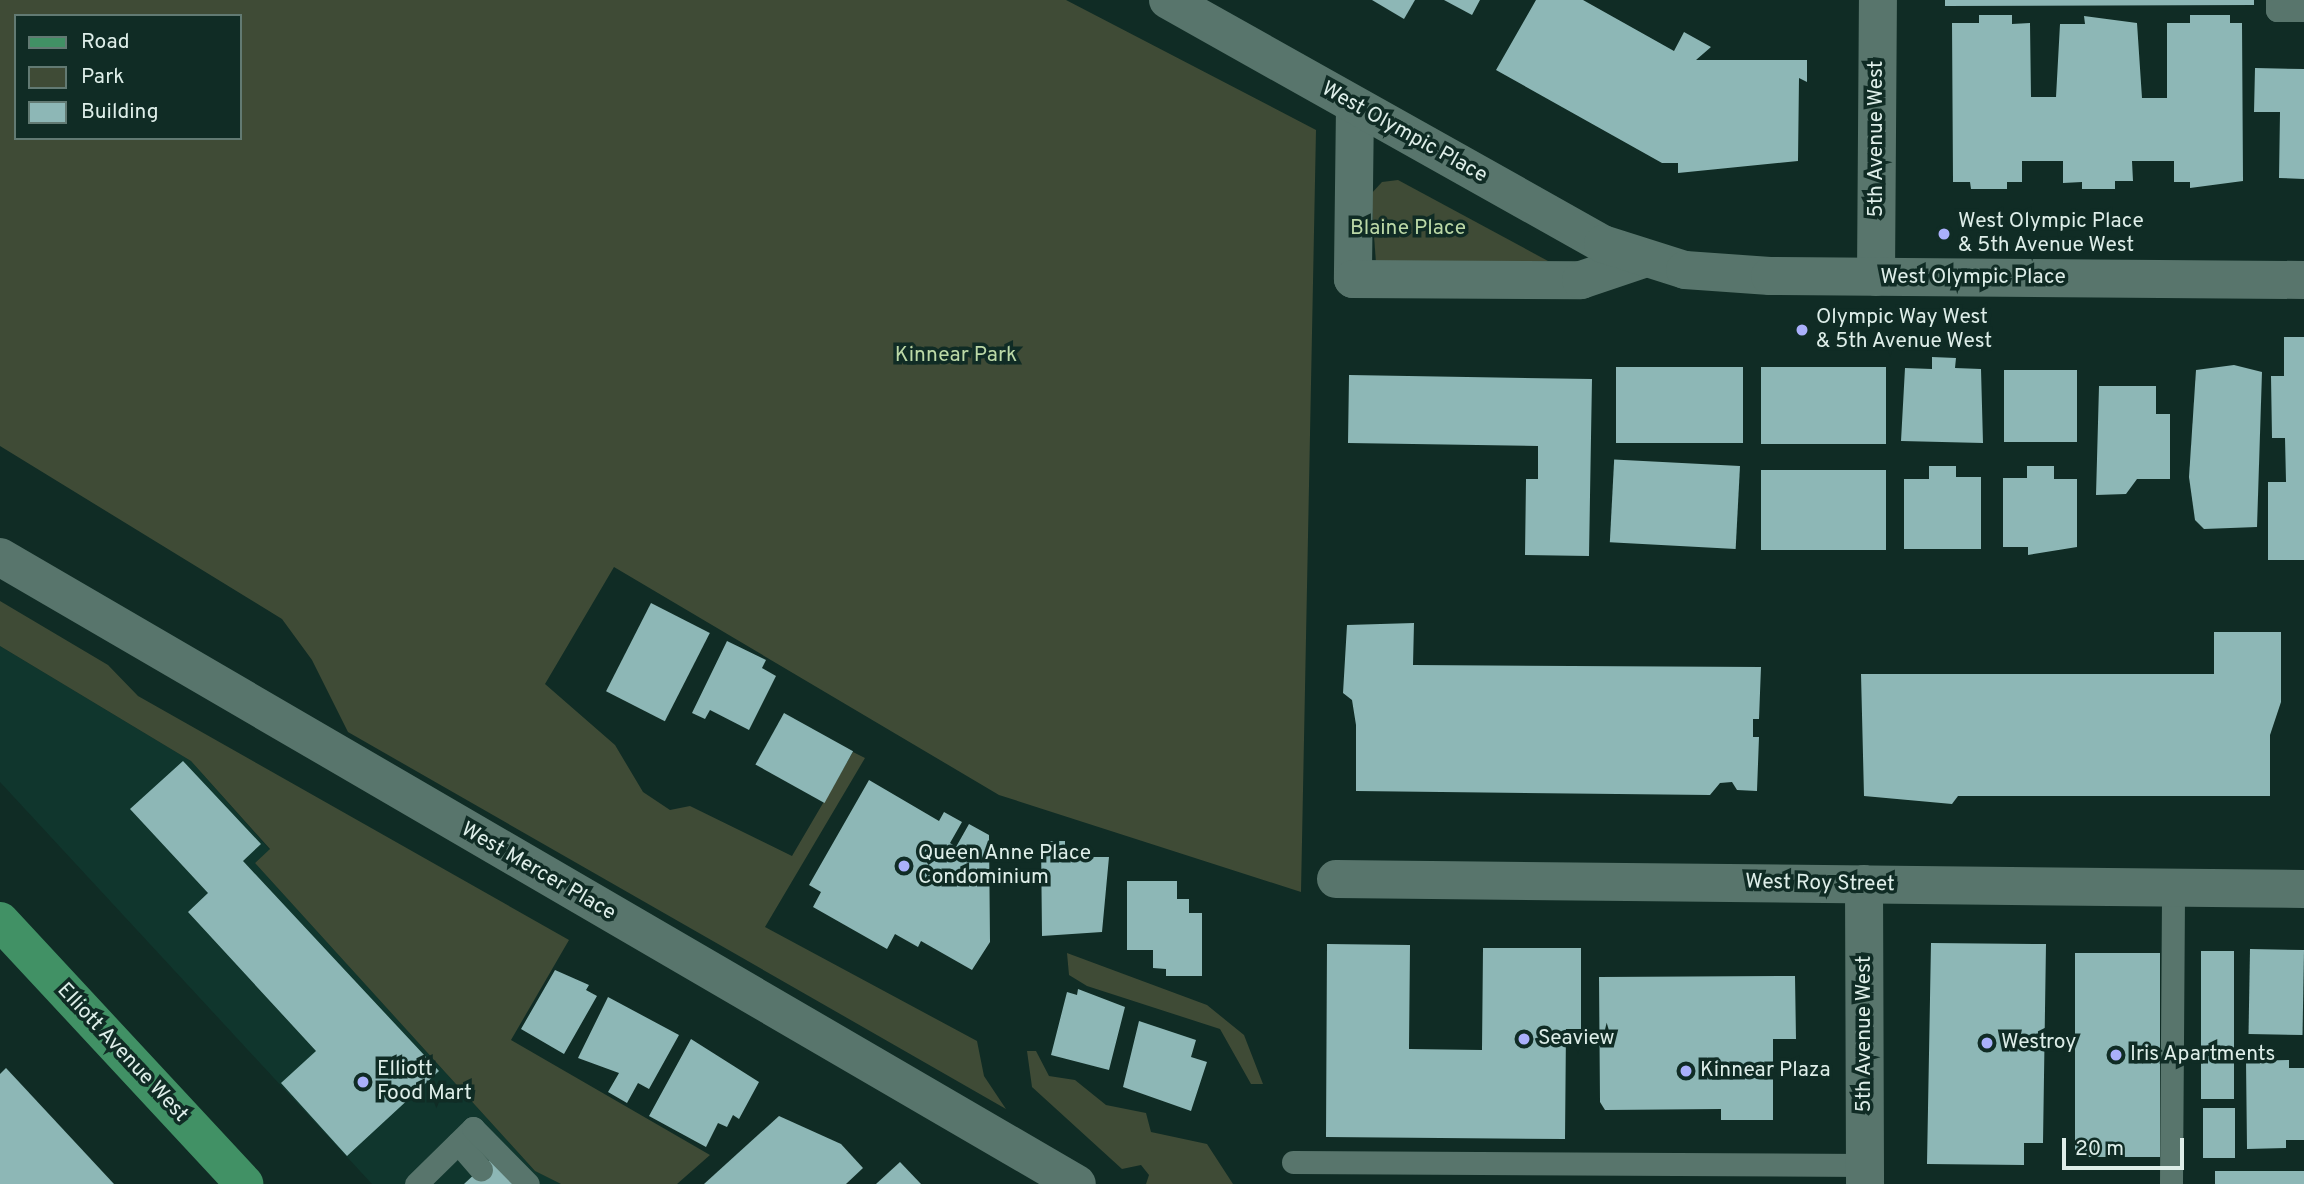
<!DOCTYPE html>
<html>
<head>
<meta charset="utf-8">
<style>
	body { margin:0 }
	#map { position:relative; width:2304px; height:1184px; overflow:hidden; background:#102c25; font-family:Overpass,sans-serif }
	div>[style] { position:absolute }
	.built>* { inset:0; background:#10362d }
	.green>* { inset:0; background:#3f4b36 }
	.building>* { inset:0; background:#8db7b6; transform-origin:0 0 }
	.service>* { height:23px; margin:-11.5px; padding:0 11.5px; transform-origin:11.5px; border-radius:11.5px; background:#58756c }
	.minor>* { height:38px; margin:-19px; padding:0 19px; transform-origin:19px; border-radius:19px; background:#58756c }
	.tertiary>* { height:38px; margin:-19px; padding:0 19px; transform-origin:19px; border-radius:19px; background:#58756c }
	.secondary>* { height:38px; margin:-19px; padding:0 19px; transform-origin:19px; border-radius:19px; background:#58756c }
	.primary>* { height:38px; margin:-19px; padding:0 19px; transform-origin:19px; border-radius:19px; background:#419165 }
	.dots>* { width:19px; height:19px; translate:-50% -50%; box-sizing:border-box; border:4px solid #102c25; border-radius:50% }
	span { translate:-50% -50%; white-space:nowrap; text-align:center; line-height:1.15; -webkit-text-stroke:7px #102c25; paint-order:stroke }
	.street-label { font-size:21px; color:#deeee9 }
	.poi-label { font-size:21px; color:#deeee9 }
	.left { translate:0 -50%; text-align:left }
	.park-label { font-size:21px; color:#bcd9a7 }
	.legend { position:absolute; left:14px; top:14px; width:228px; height:126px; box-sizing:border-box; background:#102c25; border:2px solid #627a73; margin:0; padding:9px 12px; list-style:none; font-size:21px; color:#deeee9 }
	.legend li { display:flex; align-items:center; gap:14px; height:35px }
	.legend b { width:35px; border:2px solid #627a73 }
	.scale { position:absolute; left:2062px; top:1138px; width:122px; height:32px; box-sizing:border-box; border:4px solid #deeee9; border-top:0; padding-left:9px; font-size:21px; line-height:24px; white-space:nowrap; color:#deeee9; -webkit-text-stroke:5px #102c25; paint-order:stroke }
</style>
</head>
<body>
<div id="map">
	<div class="built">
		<div style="clip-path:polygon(0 646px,191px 761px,270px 850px,255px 863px,535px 1171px,561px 1184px,372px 1184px,0 782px)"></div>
	</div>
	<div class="green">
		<div style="clip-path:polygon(evenodd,0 0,1066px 0,1316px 130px,1301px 892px,999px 795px,614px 567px,545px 684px,615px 745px,643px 792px,670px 810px,690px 806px,792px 856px,853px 752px,865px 758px,765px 927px,977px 1041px,984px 1076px,1006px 1109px,348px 732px,312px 660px,282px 619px,0 446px,0 0,16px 16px,240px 16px,240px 138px,16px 138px,16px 16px)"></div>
		<div style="clip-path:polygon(1398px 180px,1548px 261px,1376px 263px,1371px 194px,1382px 182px)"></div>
		<div style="clip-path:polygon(0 601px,108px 665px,138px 696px,569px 940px,511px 1040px,710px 1155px,677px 1184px,561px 1184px,535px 1171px,255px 863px,270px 849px,191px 761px,0 646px)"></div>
		<div style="clip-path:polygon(1067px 953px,1207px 1005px,1244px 1035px,1263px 1084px,1251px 1084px,1220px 1029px,1087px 986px,1069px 975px)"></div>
		<div style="clip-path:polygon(1027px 1051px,1036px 1051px,1049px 1076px,1075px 1080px,1106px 1105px,1146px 1113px,1151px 1132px,1207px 1144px,1233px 1184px,1146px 1184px,1149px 1175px,1141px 1165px,1122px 1169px,1032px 1087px)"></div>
	</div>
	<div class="building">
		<div style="clip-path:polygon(1372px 0,1415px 0,1404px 19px)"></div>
		<div style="clip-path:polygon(1444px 0,1480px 0,1472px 15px)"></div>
		<div style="clip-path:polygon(1536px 0,1583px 0,1674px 51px,1684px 32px,1711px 47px,1696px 60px,1807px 60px,1807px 82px,1799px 78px,1798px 161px,1678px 173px,1678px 163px,1662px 163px,1496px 70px)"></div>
		<div style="clip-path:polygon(1945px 0,2254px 0,2254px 5px,1945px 6px)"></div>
		<div style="clip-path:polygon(1979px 15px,2012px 15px,2012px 24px,2030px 23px,2031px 97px,2056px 97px,2060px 24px,2085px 24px,2084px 16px,2137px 23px,2142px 98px,2167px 98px,2167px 23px,2190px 23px,2190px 15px,2230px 15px,2230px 23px,2242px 23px,2243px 181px,2190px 188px,2190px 182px,2174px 182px,2174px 161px,2132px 161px,2133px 181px,2115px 181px,2115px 189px,2082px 189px,2082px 182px,2063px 183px,2063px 161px,2022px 161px,2022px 182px,2007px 182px,2007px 189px,1971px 189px,1970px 182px,1953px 182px,1952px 23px,1979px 23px)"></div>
		<div style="clip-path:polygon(2255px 68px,2304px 69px,2304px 179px,2279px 178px,2280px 112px,2254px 112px)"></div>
		<div style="clip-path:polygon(2284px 337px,2304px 337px,2304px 560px,2268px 560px,2268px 482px,2286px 482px,2285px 438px,2272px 438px,2271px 376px,2284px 376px)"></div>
		<div style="clip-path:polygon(1932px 357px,1956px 358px,1955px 368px,1981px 369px,1983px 443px,1901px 441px,1905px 368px,1932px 369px)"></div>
		<div style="clip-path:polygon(2234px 365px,2262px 372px,2257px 527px,2204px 529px,2195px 520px,2189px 477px,2196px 370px)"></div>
		<div style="left:1616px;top:367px;width:127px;height:76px"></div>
		<div style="left:1761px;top:367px;width:125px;height:77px"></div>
		<div style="left:2004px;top:370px;width:73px;height:72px"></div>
		<div style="clip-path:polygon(1349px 375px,1592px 379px,1589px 556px,1525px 555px,1526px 479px,1538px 479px,1538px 446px,1348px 443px)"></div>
		<div style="clip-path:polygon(2099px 386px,2156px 386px,2156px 414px,2170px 414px,2170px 479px,2137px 479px,2126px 494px,2096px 495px)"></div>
		<div style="left:1740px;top:466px;width:83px;height:126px;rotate:93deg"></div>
		<div style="clip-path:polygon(1929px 466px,1956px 466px,1956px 477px,1981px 477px,1981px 549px,1904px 549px,1904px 479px,1929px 479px)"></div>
		<div style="clip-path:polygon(2027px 466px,2054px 466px,2054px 479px,2077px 479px,2077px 547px,2028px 555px,2028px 547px,2003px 547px,2003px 478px,2027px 478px)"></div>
		<div style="left:1761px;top:470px;width:125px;height:80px"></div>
		<div style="left:651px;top:603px;width:66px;height:99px;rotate:27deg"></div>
		<div style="clip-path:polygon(1414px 623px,1413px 665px,1761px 667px,1759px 719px,1753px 719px,1753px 737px,1759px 737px,1757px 791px,1737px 790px,1732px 782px,1720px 783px,1710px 795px,1356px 791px,1356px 725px,1352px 700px,1343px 693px,1347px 625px)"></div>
		<div style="clip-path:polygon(2214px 632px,2281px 632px,2281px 702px,2270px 735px,2270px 796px,1958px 796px,1952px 804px,1864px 796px,1861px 674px,2214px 674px)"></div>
		<div style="clip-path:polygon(727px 641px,766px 660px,762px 668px,776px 676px,749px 730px,710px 710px,705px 719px,692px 713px)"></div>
		<div style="left:784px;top:713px;width:79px;height:59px;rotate:29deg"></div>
		<div style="clip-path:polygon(183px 761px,261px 844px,243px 861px,439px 1071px,347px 1156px,281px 1083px,316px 1051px,188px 912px,208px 893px,130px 809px)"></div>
		<div style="clip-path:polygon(869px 780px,939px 821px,944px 812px,962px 822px,950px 843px,956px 847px,969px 824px,989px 835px,990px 942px,972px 970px,921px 941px,918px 947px,895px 934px,887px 949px,813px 907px,821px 892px,809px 885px)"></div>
		<div style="clip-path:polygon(1041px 841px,1065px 841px,1065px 857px,1109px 857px,1102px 932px,1042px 936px)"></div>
		<div style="clip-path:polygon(1127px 881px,1177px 881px,1177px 899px,1189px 899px,1189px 913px,1202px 913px,1202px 976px,1166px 976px,1166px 969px,1153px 968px,1153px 950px,1127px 950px)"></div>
		<div style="clip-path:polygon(1931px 943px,2046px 944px,2043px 1143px,2024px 1143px,2024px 1165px,1927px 1164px)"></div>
		<div style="clip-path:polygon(1327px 944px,1410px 945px,1409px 1049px,1482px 1050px,1483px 948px,1581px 948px,1581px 1029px,1566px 1029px,1565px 1139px,1326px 1137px)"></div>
		<div style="left:2250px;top:949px;width:54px;height:85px;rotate:1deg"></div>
		<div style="left:2234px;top:951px;width:148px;height:33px;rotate:90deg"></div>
		<div style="left:2075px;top:953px;width:85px;height:204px"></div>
		<div style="clip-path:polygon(555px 970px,589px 985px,586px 990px,597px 996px,564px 1054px,521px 1029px)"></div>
		<div style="clip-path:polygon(1795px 976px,1796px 1039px,1773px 1039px,1773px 1120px,1721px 1120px,1721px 1109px,1605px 1110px,1600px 1102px,1599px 977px)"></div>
		<div style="clip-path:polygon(1078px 989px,1125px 1007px,1109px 1070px,1051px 1055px,1067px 992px,1077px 995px)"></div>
		<div style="clip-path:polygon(608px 997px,679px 1035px,649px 1089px,638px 1083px,627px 1103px,608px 1092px,619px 1073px,578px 1058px)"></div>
		<div style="clip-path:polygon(1139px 1021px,1196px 1040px,1191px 1057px,1207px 1062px,1191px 1111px,1123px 1087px)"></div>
		<div style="clip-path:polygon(691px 1039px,759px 1082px,739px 1119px,733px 1115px,727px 1127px,718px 1123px,706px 1147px,649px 1116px)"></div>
		<div style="clip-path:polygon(2289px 1060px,2289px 1068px,2304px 1068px,2304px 1140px,2286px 1140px,2286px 1148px,2247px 1149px,2246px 1061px)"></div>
		<div style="clip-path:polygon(6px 1068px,114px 1184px,0 1184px,0 1074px)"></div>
		<div style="left:2203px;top:1108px;width:32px;height:50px"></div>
		<div style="clip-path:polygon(779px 1116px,841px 1144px,863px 1168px,846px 1184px,704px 1184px)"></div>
		<div style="clip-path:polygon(493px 1157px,519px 1184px,464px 1184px)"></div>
		<div style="clip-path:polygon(900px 1162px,921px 1184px,876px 1184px)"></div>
		<div style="left:2215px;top:1171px;width:89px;height:13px"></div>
	</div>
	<div class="service">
		<div style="left:2277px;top:0;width:10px;rotate:90deg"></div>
		<div style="left:2277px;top:10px;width:27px"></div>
		<div style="left:458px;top:1143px;width:35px;rotate:49deg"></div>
		<div style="left:1293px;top:1162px;width:572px;rotate:0.3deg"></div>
		<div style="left:416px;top:1184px;width:80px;rotate:-44.5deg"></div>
		<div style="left:473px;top:1128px;width:78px;rotate:45.5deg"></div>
		<div style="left:2171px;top:1184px;width:297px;rotate:-89.6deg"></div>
	</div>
	<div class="minor">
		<div style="left:1355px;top:106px;width:173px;rotate:90.7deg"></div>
		<div style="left:1353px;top:279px;width:228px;rotate:0.3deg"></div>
		<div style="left:1581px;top:280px;width:65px;rotate:-18.7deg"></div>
		<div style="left:1876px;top:277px;width:277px;rotate:-89.6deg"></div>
		<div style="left:1336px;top:879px;width:968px;rotate:0.59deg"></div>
		<div style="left:1864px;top:884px;width:300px;rotate:89.8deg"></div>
	</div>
	<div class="tertiary">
		<div style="left:1168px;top:0;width:499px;rotate:29.3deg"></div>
		<div style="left:1603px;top:244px;width:86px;rotate:17.6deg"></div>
		<div style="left:1685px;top:270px;width:85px;rotate:4deg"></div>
		<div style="left:1770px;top:276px;width:534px;rotate:0.43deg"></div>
	</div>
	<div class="secondary">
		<div style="left:0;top:557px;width:1246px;rotate:30.21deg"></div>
	</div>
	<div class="primary">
		<div style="left:0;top:921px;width:359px;rotate:47.1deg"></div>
	</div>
	<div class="dots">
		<div style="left:1944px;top:234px;background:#aab0fb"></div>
		<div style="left:1802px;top:330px;background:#aab0fb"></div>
		<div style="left:904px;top:866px;background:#aab0fb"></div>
		<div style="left:1524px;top:1039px;background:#aab0fb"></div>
		<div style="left:1987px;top:1043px;background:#aab0fb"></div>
		<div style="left:2116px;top:1055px;background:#aab0fb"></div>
		<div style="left:1686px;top:1071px;background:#aab0fb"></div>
		<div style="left:363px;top:1082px;background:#aab0fb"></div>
	</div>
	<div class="street-label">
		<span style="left:1404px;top:133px;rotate:29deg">West Olympic Place</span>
		<span style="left:1877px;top:139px;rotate:-90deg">5th Avenue West</span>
		<span style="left:1973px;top:278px">West Olympic Place</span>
		<span style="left:538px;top:872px;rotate:30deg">West Mercer Place</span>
		<span style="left:1820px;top:884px;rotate:1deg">West Roy Street</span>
		<span style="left:1865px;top:1034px;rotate:-90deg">5th Avenue West</span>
		<span style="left:122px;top:1053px;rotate:47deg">Elliott Avenue West</span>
	</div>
	<div class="poi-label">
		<span class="left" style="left:1958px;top:234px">West Olympic Place<br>&amp; 5th Avenue West</span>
		<span class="left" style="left:1816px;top:330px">Olympic Way West<br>&amp; 5th Avenue West</span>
		<span class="left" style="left:918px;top:866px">Queen Anne Place<br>Condominium</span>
		<span class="left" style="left:1538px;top:1039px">Seaview</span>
		<span class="left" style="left:2001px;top:1043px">Westroy</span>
		<span class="left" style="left:2130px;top:1055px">Iris Apartments</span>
		<span class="left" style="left:377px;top:1082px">Elliott<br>Food Mart</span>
		<span class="left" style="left:1700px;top:1071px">Kinnear Plaza</span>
	</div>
	<div class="park-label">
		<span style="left:1408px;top:229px">Blaine Place</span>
		<span style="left:956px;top:356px">Kinnear Park</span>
	</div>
	<ul class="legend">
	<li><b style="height:9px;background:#419165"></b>Road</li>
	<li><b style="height:19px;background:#3f4b36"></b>Park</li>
	<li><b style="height:19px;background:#8db7b6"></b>Building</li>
	</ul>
	<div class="scale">20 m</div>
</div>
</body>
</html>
